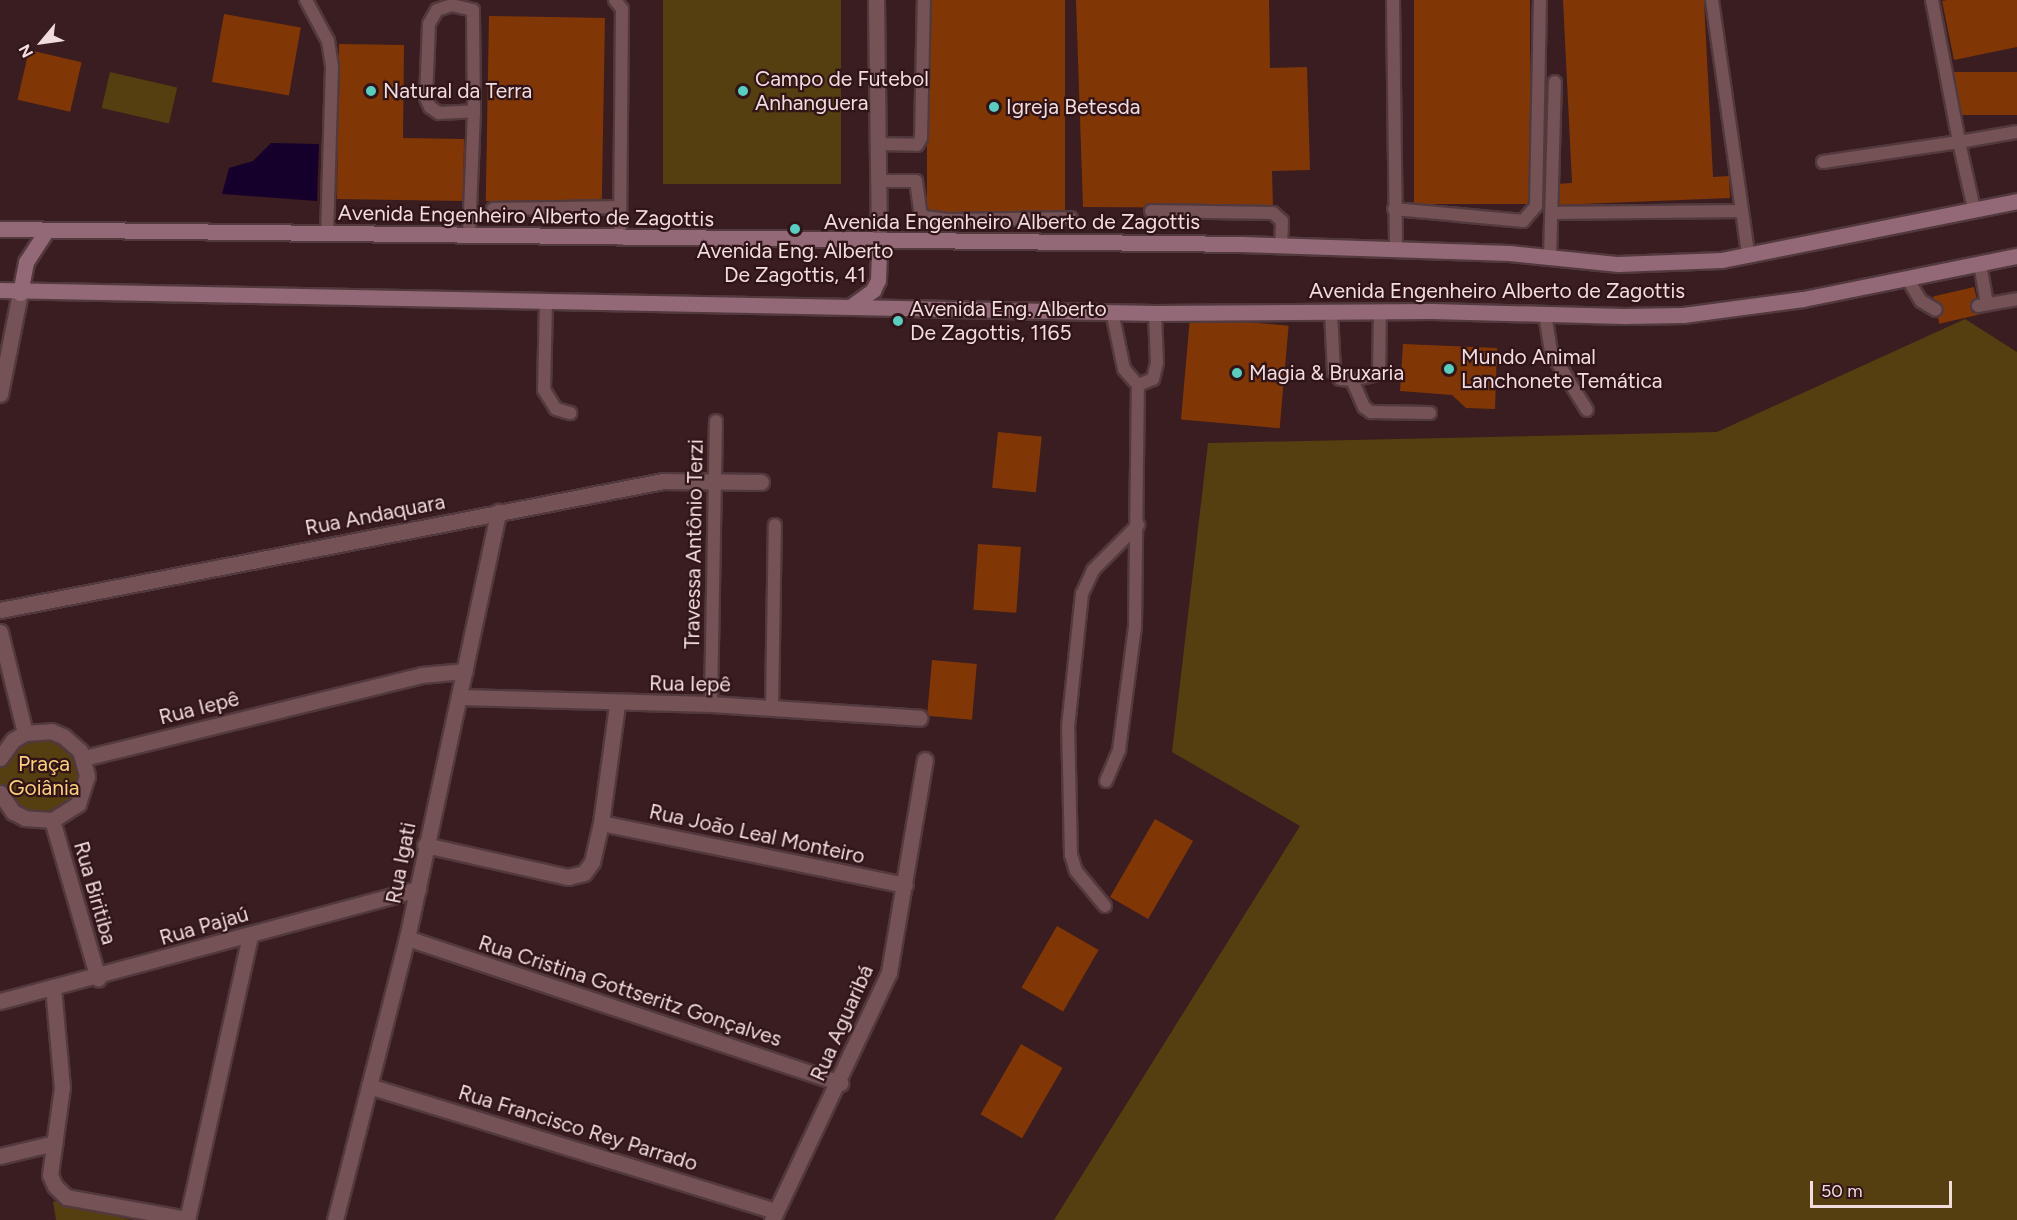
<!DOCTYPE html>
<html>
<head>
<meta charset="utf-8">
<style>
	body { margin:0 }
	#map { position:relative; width:2017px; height:1220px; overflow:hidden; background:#3a1d21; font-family:Figtree,sans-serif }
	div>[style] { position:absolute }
	.green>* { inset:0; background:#553e0f; transform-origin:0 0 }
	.water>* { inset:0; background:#15002b }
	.building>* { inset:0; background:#813705; transform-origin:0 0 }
	.roads { filter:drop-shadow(2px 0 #52393d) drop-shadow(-2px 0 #52393d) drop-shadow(0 2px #52393d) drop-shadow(0 -2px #52393d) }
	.service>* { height:12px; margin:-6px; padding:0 6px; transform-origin:6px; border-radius:6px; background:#745255 }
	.minor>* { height:15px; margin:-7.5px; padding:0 7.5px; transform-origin:7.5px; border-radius:7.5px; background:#745255 }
	.tertiary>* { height:15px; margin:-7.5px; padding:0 7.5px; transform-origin:7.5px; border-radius:7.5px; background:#745255 }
	.secondary>* { height:15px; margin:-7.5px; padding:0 7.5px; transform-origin:7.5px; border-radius:7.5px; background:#936978 }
	.dots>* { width:16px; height:16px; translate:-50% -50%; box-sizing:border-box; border:3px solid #301418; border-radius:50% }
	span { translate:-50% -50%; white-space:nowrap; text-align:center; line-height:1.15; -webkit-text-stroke:4.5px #301418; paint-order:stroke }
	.poi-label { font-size:21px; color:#f1dcde }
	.left { translate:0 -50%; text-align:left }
	.street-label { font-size:21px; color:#f1dcde }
	.park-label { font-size:21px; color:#fed07a }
	.north { position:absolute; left:12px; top:12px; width:60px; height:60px; -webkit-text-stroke:4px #301418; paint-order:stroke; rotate:241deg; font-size:16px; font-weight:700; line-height:24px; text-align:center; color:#f1dcde }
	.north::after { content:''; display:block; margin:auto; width:21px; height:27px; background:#f1dcde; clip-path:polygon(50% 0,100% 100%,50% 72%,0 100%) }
	.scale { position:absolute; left:1810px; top:1181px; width:142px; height:27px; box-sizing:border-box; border:3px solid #f1dcde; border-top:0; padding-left:8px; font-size:18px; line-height:21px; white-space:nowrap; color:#f1dcde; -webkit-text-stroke:4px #301418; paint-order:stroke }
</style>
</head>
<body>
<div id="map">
	<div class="green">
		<div style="left:663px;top:0;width:178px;height:184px"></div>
		<div style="left:110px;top:72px;width:69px;height:37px;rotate:13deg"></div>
		<div style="clip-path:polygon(1965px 319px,2017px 352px,2017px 1220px,1054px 1220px,1300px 826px,1172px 752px,1208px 443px,1717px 432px)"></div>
		<div style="clip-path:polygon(25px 733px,73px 743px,85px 791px,38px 821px,0 793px,0 758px)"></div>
		<div style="clip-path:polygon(53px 1201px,131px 1220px,56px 1220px)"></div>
	</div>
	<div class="water">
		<div style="clip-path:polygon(271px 143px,319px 144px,317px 201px,222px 194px,229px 168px,253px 161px)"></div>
	</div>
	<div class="building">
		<div style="left:927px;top:0;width:138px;height:213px"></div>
		<div style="clip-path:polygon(1076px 0,1269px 0,1270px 68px,1307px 67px,1310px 170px,1272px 171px,1273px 208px,1083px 207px)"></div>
		<div style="left:1414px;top:0;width:116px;height:204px"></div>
		<div style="clip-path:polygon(1563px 0,1704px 0,1713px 177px,1729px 176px,1730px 198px,1557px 205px,1556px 184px,1572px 183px)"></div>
		<div style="clip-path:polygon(1947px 0,2017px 0,2017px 47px,1954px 60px,1942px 1px)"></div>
		<div style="left:224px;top:14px;width:78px;height:69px;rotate:10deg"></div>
		<div style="left:489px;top:16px;width:116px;height:185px;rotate:1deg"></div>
		<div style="clip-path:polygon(339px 44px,404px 45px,403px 138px,464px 139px,463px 201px,337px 199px)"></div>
		<div style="left:29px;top:50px;width:54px;height:51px;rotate:13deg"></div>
		<div style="left:2017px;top:72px;width:43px;height:69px;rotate:90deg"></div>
		<div style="left:1974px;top:287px;width:28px;height:42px;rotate:77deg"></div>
		<div style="left:1190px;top:317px;width:99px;height:103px;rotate:5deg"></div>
		<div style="clip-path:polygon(1403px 344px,1497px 348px,1495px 409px,1466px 408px,1452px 395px,1400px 391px)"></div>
		<div style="left:998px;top:432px;width:44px;height:56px;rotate:6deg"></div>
		<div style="left:978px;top:544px;width:43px;height:66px;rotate:4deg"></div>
		<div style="left:932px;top:660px;width:45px;height:56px;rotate:5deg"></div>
		<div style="left:1155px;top:819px;width:44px;height:90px;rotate:30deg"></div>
		<div style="left:1057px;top:926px;width:48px;height:71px;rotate:30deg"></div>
		<div style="left:1021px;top:1044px;width:48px;height:81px;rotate:30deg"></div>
	</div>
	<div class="roads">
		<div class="service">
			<div style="left:306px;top:0;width:47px;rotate:61.8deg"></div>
			<div style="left:328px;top:41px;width:26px;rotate:81deg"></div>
			<div style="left:332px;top:67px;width:167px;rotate:91.7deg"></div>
			<div style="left:615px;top:0;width:11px;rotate:52deg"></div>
			<div style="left:622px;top:9px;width:230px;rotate:90.5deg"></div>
			<div style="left:1393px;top:0;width:249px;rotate:89.3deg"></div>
			<div style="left:1712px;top:0;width:257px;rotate:81.9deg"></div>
			<div style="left:1932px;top:0;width:145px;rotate:79.2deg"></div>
			<div style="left:1959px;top:142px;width:59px;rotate:-9.8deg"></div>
			<div style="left:878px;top:144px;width:39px;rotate:1deg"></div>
			<div style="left:917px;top:145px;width:8px;rotate:-60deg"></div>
			<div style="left:921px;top:138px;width:138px;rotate:-88.8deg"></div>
			<div style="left:1823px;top:162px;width:137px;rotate:-8.4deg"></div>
			<div style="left:1959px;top:142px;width:69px;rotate:77.4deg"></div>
			<div style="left:878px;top:181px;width:38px"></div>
			<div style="left:916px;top:181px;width:30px;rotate:82deg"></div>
			<div style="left:920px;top:211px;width:7px;rotate:56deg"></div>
			<div style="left:924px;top:217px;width:25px;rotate:7deg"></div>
			<div style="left:949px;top:220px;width:122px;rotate:-0.9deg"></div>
			<div style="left:493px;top:209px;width:126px;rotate:-0.9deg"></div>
			<div style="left:1394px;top:209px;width:130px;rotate:5.3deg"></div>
			<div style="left:1523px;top:221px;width:20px;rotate:-49deg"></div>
			<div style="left:1536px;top:206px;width:206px;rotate:-88.9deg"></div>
			<div style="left:1151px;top:211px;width:122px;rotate:0.9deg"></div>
			<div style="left:1273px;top:213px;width:12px;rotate:42deg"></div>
			<div style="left:1282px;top:221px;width:24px;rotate:92deg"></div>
			<div style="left:1552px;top:213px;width:187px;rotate:-0.6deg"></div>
			<div style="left:469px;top:236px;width:125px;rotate:-87.7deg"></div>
			<div style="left:474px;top:111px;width:101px;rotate:-90.6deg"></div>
			<div style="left:473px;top:10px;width:22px;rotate:-167deg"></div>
			<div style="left:452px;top:5px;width:16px;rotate:162deg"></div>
			<div style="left:437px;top:10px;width:16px;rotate:120deg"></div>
			<div style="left:429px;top:24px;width:74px;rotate:92.3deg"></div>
			<div style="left:426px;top:98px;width:10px;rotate:66deg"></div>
			<div style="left:430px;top:107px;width:11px;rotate:34deg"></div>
			<div style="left:439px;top:113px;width:35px;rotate:-3deg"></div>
			<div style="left:1550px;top:257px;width:175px;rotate:-88.4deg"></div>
			<div style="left:1980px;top:264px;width:41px;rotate:80.1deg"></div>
			<div style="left:1907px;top:278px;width:27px;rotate:59deg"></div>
			<div style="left:1921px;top:301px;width:17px;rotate:31deg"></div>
			<div style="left:546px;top:302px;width:88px;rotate:91.3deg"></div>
			<div style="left:544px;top:390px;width:22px;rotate:58deg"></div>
			<div style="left:556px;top:409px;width:15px;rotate:16deg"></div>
			<div style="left:1978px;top:306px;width:40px;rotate:-10deg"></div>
			<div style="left:1331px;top:311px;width:61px;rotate:87.2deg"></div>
			<div style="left:1334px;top:372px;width:9px;rotate:49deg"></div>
			<div style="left:1340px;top:379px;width:12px;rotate:5deg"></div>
			<div style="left:1352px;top:380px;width:28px;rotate:-13deg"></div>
			<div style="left:1379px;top:374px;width:63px;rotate:-89.1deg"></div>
			<div style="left:1112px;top:312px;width:58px;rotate:78.1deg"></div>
			<div style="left:1124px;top:369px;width:21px;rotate:49deg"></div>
			<div style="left:1138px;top:385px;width:16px;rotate:-22deg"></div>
			<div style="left:1153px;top:379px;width:16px;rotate:-76deg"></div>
			<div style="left:1157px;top:363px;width:50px;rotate:-92.3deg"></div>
			<div style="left:1545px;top:314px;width:38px;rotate:81deg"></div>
			<div style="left:1551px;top:352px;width:68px;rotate:58.2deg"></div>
			<div style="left:1352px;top:380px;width:30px;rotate:66deg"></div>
			<div style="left:1364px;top:407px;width:9px;rotate:36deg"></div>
			<div style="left:1371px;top:412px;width:59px;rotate:1deg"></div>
			<div style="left:711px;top:704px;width:283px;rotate:-89deg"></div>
			<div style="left:772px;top:708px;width:183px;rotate:-89.1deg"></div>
			<div style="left:1106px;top:781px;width:34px;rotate:-67deg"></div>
			<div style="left:1119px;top:750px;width:125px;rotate:-82.6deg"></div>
			<div style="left:1135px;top:626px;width:241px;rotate:-89.3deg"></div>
			<div style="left:1105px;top:906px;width:45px;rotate:-129.6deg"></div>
			<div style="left:1076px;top:871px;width:17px;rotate:-107deg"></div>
			<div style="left:1071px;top:855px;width:128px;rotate:-91.3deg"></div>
			<div style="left:1068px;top:727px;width:134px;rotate:-84deg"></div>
			<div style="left:1082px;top:594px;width:26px;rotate:-65deg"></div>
			<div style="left:1093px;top:570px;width:64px;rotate:-45deg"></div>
		</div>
		<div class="minor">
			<div style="left:876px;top:0;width:243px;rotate:89.3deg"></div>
			<div style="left:0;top:610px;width:675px;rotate:-11.01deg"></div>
			<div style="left:663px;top:481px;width:98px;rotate:0.6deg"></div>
			<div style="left:0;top:632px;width:104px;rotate:76.1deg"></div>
			<div style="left:460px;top:697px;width:251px;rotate:1.6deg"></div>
			<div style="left:711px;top:704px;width:209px;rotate:3.8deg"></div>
			<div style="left:0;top:758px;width:22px;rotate:-54deg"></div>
			<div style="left:13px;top:740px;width:14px;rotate:-30deg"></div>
			<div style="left:25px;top:733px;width:26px;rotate:-4deg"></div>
			<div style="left:51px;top:731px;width:13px;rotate:23deg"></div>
			<div style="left:63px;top:736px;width:23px;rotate:41deg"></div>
			<div style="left:80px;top:751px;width:26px;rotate:74deg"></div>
			<div style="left:87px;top:776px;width:29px;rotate:108deg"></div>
			<div style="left:78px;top:804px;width:31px;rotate:148deg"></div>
			<div style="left:52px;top:820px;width:27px;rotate:-176deg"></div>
			<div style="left:25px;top:818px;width:13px;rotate:-153deg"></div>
			<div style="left:13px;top:812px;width:23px;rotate:-124deg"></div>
			<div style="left:84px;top:758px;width:347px;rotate:-13.8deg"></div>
			<div style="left:421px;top:675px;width:44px;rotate:-5.2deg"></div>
			<div style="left:52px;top:820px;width:165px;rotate:73.8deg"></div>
			<div style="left:601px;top:823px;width:310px;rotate:11.5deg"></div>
			<div style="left:425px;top:845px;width:147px;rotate:12.6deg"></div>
			<div style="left:568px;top:877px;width:16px;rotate:-14deg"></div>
			<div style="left:584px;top:873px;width:14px;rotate:-54deg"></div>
			<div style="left:592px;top:862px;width:40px;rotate:-77deg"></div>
			<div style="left:601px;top:823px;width:120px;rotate:-82.3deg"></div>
			<div style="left:407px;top:938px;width:457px;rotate:18.5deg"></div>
			<div style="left:53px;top:987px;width:100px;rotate:84.9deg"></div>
			<div style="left:62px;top:1087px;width:89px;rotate:97.8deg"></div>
			<div style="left:50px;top:1175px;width:12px;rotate:66deg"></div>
			<div style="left:55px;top:1186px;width:16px;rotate:45deg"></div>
			<div style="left:66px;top:1197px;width:123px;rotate:10.3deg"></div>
			<div style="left:0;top:1001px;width:433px;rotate:-15deg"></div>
			<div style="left:369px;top:1086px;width:425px;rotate:17.1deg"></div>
			<div style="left:0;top:1156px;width:56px;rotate:-13.5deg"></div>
			<div style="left:187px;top:1220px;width:292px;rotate:-77.5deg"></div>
			<div style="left:335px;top:1220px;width:291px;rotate:-75.7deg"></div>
			<div style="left:407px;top:938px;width:436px;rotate:-77.9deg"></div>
			<div style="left:772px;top:1220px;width:274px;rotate:-64.7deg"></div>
			<div style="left:889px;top:972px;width:215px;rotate:-80.4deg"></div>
		</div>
		<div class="tertiary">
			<div style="left:0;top:394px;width:103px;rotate:-78.8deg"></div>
		</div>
		<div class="secondary">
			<div style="left:0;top:229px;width:1241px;rotate:0.69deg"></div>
			<div style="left:1241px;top:244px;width:268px;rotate:1.9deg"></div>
			<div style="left:1509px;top:253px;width:110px;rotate:5.8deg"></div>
			<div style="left:1618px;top:264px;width:104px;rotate:-2.2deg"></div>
			<div style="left:1722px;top:260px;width:301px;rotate:-11.3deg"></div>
			<div style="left:0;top:290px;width:1155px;rotate:1.14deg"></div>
			<div style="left:1155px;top:313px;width:277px;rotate:-0.4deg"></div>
			<div style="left:1432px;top:311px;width:192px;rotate:1.5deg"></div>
			<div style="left:1624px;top:316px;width:59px;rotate:-1deg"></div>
			<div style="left:1683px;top:315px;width:121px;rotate:-7.6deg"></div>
			<div style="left:1803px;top:299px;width:218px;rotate:-11.4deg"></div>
			<div style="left:20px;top:293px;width:32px;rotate:-79deg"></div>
			<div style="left:26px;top:262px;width:37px;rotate:-57deg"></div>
			<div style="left:850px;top:307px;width:29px;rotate:-36deg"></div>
			<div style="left:873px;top:290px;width:11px;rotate:-63deg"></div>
			<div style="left:878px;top:280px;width:37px;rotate:-88deg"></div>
		</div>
	</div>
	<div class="dots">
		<div style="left:371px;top:91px;background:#58cec0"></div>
		<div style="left:743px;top:91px;background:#58cec0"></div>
		<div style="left:994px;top:107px;background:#58cec0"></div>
		<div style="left:795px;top:229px;background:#58cec0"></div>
		<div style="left:898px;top:321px;background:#58cec0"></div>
		<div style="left:1449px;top:369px;background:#58cec0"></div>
		<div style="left:1237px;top:373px;background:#58cec0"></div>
	</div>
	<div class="poi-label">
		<span class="left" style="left:755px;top:91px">Campo de Futebol<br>Anhanguera</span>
		<span class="left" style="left:383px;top:91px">Natural da Terra</span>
		<span class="left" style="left:1006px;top:107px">Igreja Betesda</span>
		<span style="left:795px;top:263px">Avenida Eng. Alberto<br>De Zagottis, 41</span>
		<span class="left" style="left:910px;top:321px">Avenida Eng. Alberto<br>De Zagottis, 1165</span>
		<span class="left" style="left:1461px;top:369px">Mundo Animal<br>Lanchonete Temática</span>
		<span class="left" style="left:1249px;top:373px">Magia &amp; Bruxaria</span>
	</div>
	<div class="street-label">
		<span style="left:526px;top:216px;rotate:1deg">Avenida Engenheiro Alberto de Zagottis</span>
		<span style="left:1012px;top:222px">Avenida Engenheiro Alberto de Zagottis</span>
		<span style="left:1497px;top:291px">Avenida Engenheiro Alberto de Zagottis</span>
		<span style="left:375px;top:515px;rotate:-11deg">Rua Andaquara</span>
		<span style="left:694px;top:544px;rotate:-89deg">Travessa Antônio Terzi</span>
		<span style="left:690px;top:684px;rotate:1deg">Rua Iepê</span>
		<span style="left:199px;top:708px;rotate:-14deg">Rua Iepê</span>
		<span style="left:757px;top:834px;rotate:12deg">Rua João Leal Monteiro</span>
		<span style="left:401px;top:863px;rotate:-79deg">Rua Igati</span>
		<span style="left:95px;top:893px;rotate:74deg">Rua Biritiba</span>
		<span style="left:204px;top:926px;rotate:-16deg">Rua Pajaú</span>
		<span style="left:630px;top:991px;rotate:18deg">Rua Cristina Gottseritz Gonçalves</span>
		<span style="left:842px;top:1023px;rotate:-66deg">Rua Aguaribá</span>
		<span style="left:578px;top:1128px;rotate:17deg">Rua Francisco Rey Parrado</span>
	</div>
	<div class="park-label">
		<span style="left:44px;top:776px">Praça<br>Goiânia</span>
	</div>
	<div class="north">N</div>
	<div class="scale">50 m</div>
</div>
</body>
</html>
